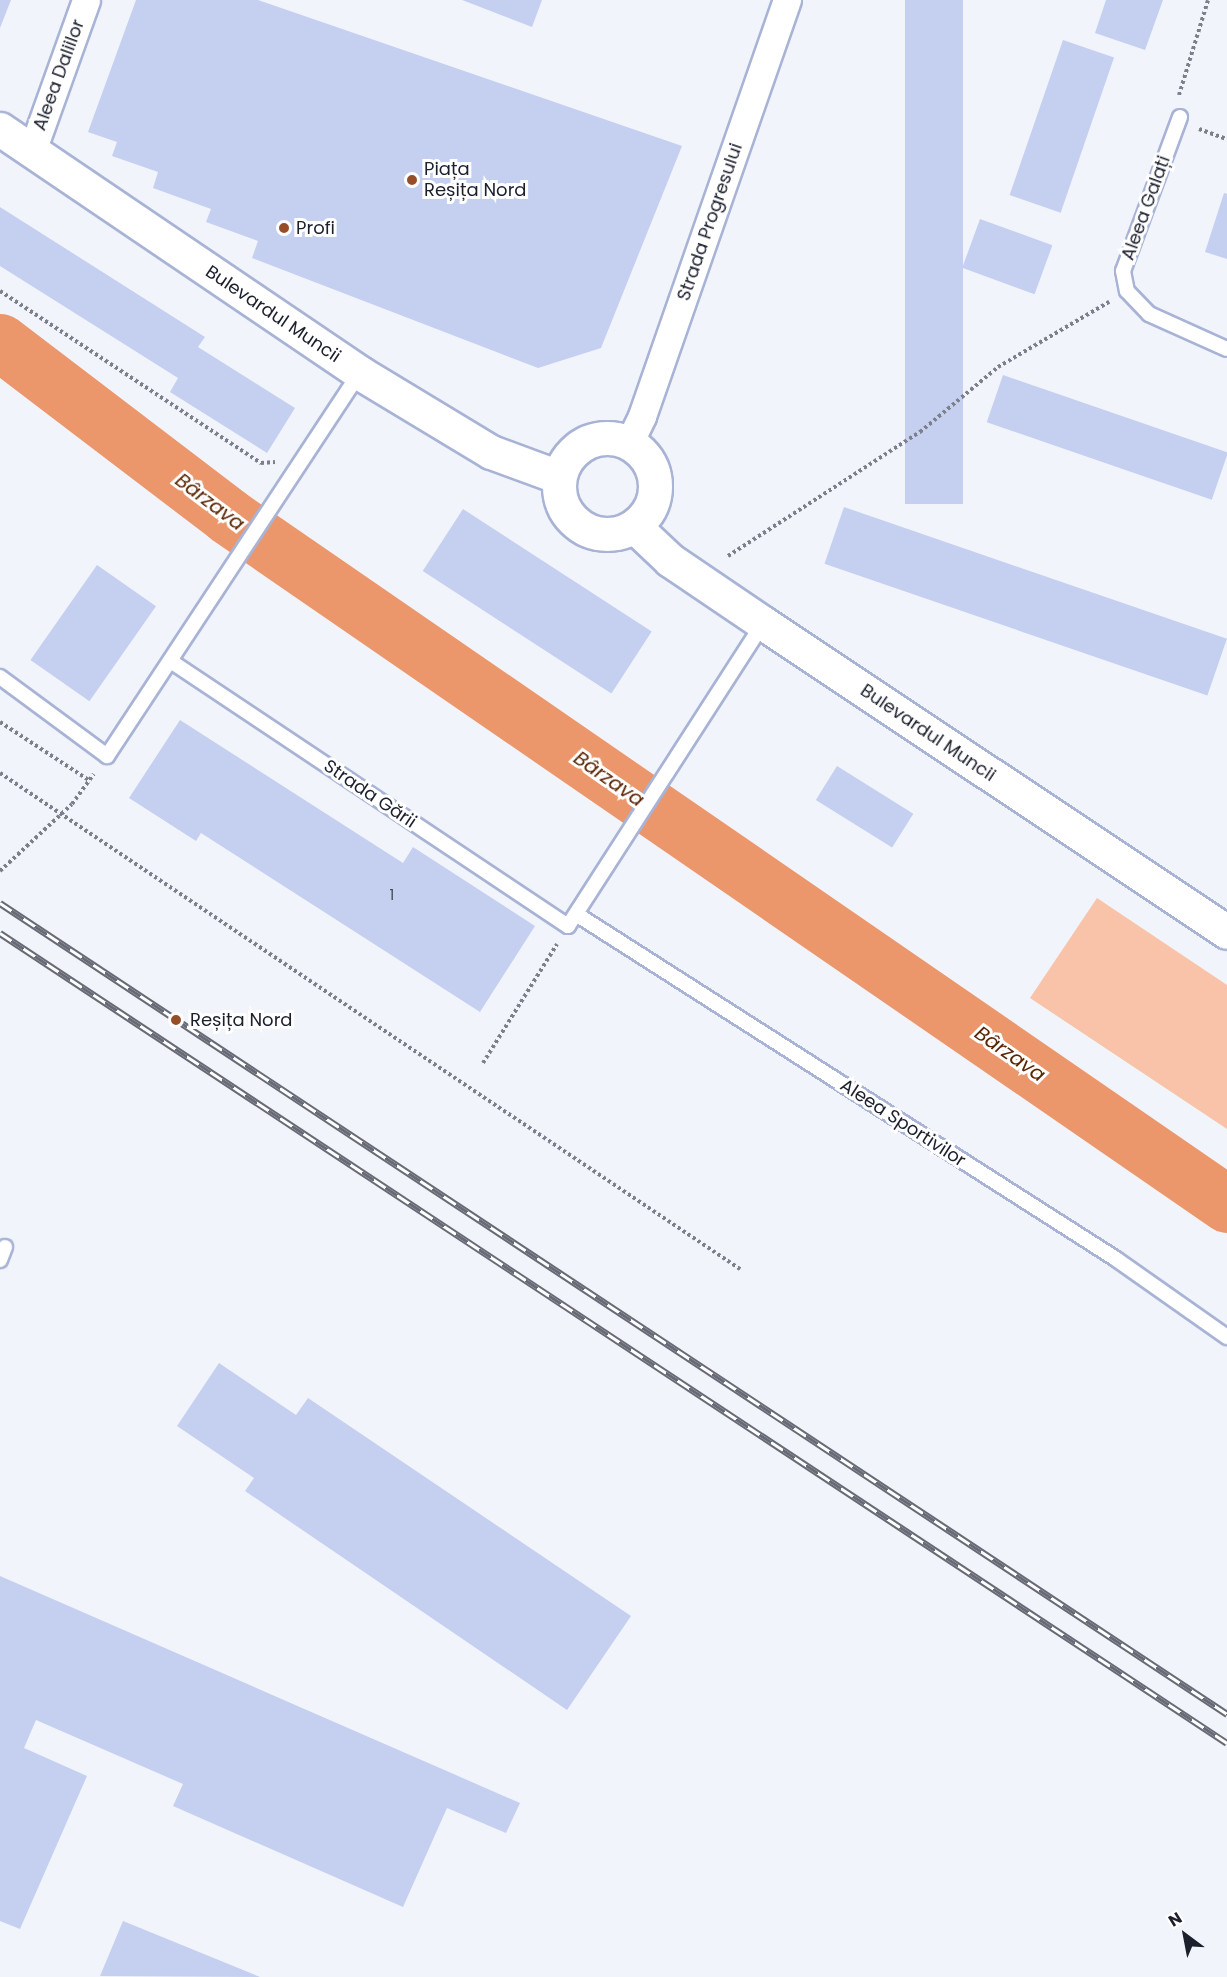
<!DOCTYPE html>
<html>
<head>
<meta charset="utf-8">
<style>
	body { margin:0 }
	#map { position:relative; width:1227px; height:1977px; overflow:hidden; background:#f1f4fb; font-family:Poppins,sans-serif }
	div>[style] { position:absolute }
	.green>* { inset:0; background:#f8c3a9 }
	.river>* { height:57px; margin:-28.5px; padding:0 28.5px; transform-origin:28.5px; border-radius:28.5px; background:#eb966b }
	.building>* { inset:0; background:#c5d0f1; transform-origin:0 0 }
	.path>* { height:4px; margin-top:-2px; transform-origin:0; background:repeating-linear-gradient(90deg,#7c808a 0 3px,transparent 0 6px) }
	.roads { filter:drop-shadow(2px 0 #a8b3d5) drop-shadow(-2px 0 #a8b3d5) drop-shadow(0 2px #a8b3d5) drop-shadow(0 -2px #a8b3d5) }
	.service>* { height:14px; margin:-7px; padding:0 7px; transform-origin:7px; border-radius:7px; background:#fff }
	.minor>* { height:27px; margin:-13.5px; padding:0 13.5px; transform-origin:13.5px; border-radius:13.5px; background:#fff }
	.tertiary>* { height:33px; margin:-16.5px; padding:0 16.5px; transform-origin:16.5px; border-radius:16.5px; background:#fff }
	.tertiary>.ring { margin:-16.5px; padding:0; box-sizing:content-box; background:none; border:33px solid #fff; border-radius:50% }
	.rail>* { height:7px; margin-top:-3.5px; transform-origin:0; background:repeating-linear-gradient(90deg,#fff 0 14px,#686b76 0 28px); box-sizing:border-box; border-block:2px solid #686b76 }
	.dots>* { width:16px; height:16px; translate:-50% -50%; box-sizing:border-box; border:3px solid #fff; border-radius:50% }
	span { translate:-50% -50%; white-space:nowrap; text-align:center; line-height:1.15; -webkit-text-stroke:6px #fff; paint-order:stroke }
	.number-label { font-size:15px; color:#464c5e }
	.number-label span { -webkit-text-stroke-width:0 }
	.street-label { font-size:18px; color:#1c202d }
	.poi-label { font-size:18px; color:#1c202d }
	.left { translate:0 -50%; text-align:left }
	.water-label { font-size:20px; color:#5b2605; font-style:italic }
	.north { position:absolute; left:1155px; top:1905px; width:60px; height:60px; -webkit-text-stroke:4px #fff; paint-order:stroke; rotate:328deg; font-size:16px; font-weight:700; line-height:24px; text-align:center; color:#1c202d }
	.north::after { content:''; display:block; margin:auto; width:21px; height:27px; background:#1c202d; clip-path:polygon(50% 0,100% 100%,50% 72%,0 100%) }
</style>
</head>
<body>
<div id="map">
	<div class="green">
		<div style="clip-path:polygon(1097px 898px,1227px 985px,1227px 1129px,1030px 998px)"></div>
	</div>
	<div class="river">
		<div style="left:0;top:342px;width:287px;rotate:37.3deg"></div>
		<div style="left:228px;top:516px;width:1213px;rotate:34.55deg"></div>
	</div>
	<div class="building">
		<div style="clip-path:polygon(0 0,11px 0,0 28px)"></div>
		<div style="clip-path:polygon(136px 0,258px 0,682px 146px,601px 348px,538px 368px,252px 258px,258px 241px,206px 222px,211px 209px,153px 188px,158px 172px,112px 156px,117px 142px,88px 132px)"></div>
		<div style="clip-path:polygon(462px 0,542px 0,532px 27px)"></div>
		<div style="left:905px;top:0;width:58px;height:504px"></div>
		<div style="clip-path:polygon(1106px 0,1163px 0,1145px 50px,1095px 33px)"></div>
		<div style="left:1063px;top:40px;width:54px;height:164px;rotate:19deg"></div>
		<div style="clip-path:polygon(1224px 193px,1227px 194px,1227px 259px,1205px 252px)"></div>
		<div style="clip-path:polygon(0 207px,205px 337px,198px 347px,295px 408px,267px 453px,170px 392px,178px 378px,0 266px)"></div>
		<div style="left:980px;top:219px;width:77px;height:52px;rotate:20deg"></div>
		<div style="left:1003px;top:375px;width:238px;height:50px;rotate:19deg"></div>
		<div style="left:844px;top:507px;width:405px;height:60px;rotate:19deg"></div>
		<div style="left:463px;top:509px;width:225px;height:74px;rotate:33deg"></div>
		<div style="left:97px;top:565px;width:72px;height:116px;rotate:35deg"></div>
		<div style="clip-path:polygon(180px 720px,403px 863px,413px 847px,535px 926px,480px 1012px,201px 833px,196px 841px,129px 798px)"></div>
		<div style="left:837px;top:766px;width:90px;height:40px;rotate:32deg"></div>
		<div style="clip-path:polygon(219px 1363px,296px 1415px,308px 1398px,631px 1616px,567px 1710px,245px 1491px,254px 1478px,177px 1426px)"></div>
		<div style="clip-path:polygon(0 1576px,520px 1803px,506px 1833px,447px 1808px,403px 1907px,173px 1806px,183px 1784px,36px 1720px,24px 1748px,87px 1776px,20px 1929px,0 1921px)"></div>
		<div style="clip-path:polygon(123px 1921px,260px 1977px,100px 1976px)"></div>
	</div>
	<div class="path">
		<div style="left:1179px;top:95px;width:99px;rotate:-73deg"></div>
		<div style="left:1199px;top:129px;width:30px;rotate:20deg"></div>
		<div style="left:0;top:291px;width:313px;rotate:33.4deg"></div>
		<div style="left:261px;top:463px;width:14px;rotate:-4deg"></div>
		<div style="left:728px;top:556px;width:229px;rotate:-32.9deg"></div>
		<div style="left:920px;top:432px;width:102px;rotate:-39.8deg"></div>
		<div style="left:998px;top:367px;width:129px;rotate:-30.4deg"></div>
		<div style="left:0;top:722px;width:108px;rotate:33.2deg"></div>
		<div style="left:0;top:773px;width:891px;rotate:33.83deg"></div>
		<div style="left:0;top:871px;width:98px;rotate:-42.9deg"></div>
		<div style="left:72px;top:804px;width:37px;rotate:-54deg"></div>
		<div style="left:483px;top:1063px;width:140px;rotate:-58.1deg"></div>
	</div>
	<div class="roads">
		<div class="service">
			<div style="left:1180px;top:117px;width:164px;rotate:110.3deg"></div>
			<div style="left:1123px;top:271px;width:20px;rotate:79deg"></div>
			<div style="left:1127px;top:291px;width:32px;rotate:46deg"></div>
			<div style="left:1149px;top:314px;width:85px;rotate:24.2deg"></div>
			<div style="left:172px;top:662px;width:476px;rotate:33.7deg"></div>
			<div style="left:568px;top:926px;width:360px;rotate:-57.2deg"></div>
			<div style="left:0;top:677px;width:133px;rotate:36.4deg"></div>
			<div style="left:107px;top:756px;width:459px;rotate:-56.6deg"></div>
			<div style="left:576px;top:914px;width:641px;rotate:32.57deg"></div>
			<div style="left:1116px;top:1259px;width:136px;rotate:35.1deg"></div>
			<div style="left:0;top:1260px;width:14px;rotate:-69deg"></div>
		</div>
		<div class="minor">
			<div style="left:32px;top:151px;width:160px;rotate:-70.3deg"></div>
			<div style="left:629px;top:443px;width:30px;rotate:-64deg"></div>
			<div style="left:642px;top:416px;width:441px;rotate:-70.8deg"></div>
		</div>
		<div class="tertiary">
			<div style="left:0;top:129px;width:435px;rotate:34.1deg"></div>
			<div style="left:360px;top:373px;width:153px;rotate:31.1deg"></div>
			<div style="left:491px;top:452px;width:72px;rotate:20.2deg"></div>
			<div class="ring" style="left:559px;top:438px;width:63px;height:63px"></div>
			<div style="left:634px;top:526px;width:50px;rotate:43.4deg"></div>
			<div style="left:670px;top:560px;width:112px;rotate:34.1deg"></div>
			<div style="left:763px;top:623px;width:557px;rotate:33.66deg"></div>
		</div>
	</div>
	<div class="rail">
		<div style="left:0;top:903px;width:1471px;rotate:33.46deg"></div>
		<div style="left:0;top:933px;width:1470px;rotate:33.43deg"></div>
	</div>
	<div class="dots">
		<div style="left:412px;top:180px;background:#954e28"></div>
		<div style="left:284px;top:228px;background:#954e28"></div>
		<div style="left:176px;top:1020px;background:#954e28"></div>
	</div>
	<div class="number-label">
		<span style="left:392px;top:895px">1</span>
	</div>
	<div class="street-label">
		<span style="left:59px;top:75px;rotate:-70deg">Aleea Daliilor</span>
		<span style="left:1146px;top:208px;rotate:-70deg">Aleea Galați</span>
		<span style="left:710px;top:222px;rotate:-71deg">Strada Progresului</span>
		<span style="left:273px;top:314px;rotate:34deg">Bulevardul Muncii</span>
		<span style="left:928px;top:733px;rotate:34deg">Bulevardul Muncii</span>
		<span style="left:370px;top:794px;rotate:34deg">Strada Gării</span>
		<span style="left:903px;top:1123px;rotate:33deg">Aleea Sportivilor</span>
	</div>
	<div class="poi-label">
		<span class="left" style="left:424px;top:180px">Piața<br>Reșița Nord</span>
		<span class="left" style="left:296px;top:228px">Profi</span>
		<span class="left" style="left:190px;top:1020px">Reșița Nord</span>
	</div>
	<div class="water-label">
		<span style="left:210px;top:502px;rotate:37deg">Bârzava</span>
		<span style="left:609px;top:779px;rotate:35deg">Bârzava</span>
		<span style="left:1010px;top:1054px;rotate:35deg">Bârzava</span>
	</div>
	<div class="north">N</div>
</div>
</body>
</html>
